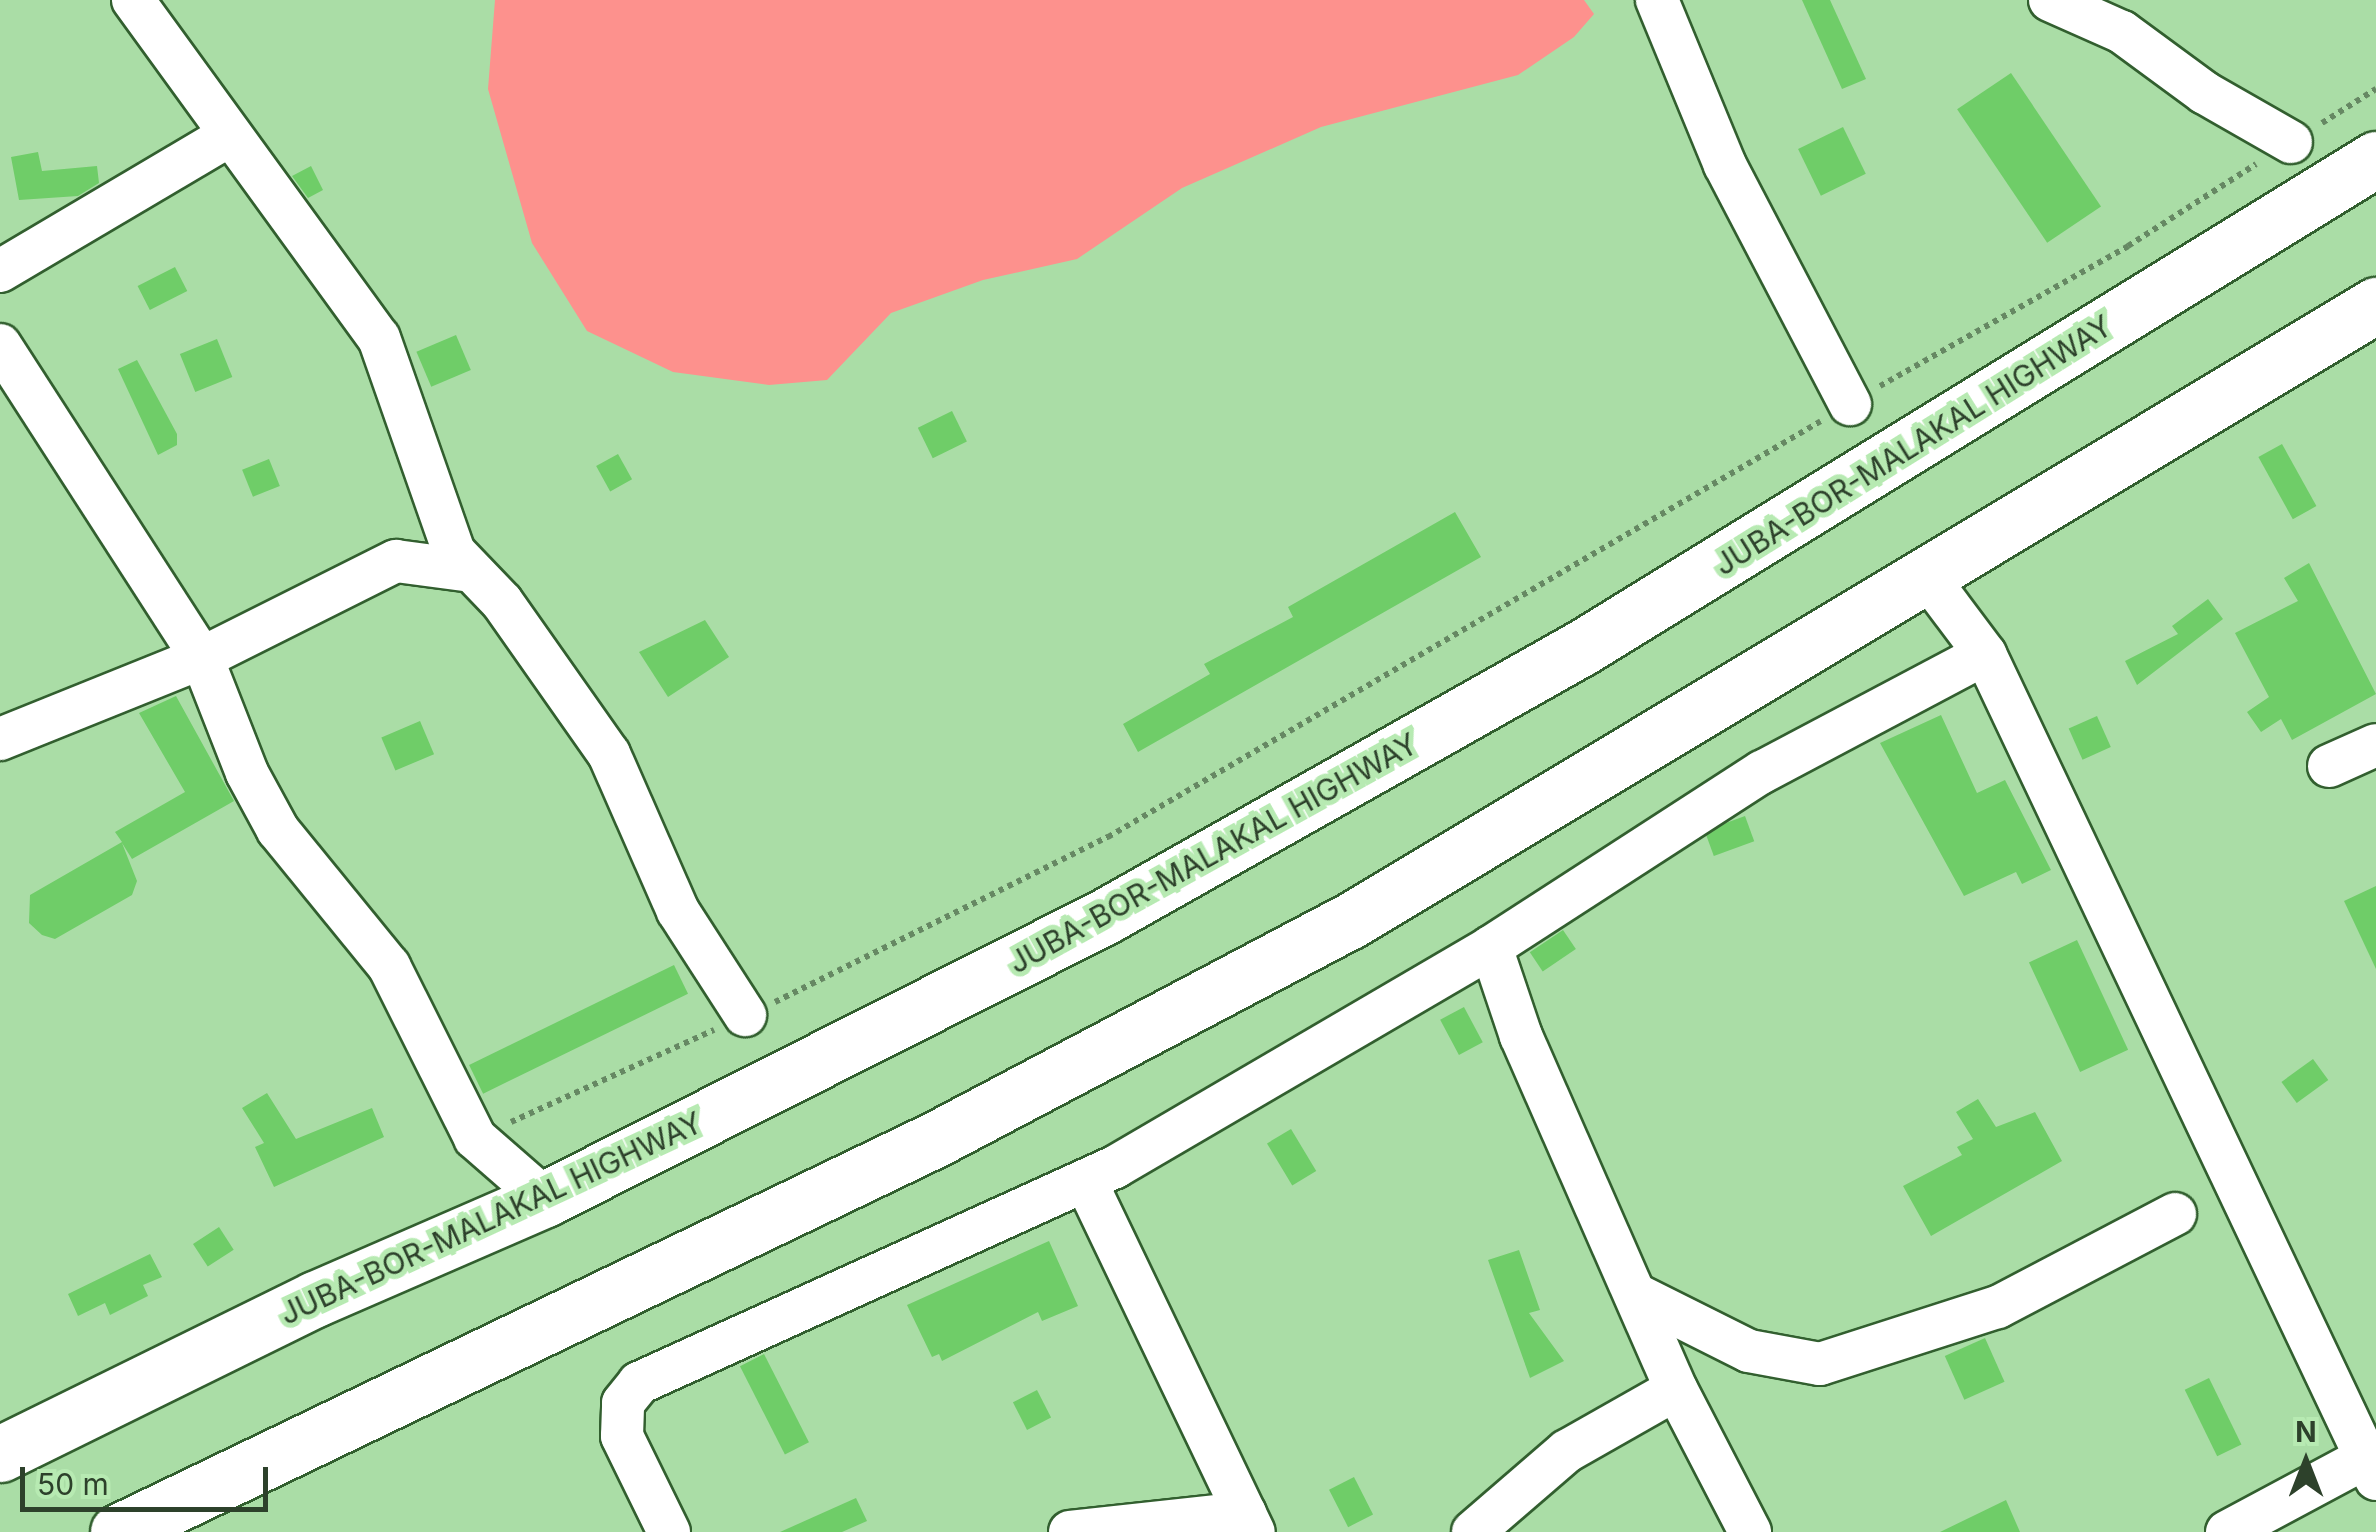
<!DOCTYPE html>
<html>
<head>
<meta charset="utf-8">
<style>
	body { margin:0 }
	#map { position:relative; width:2376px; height:1532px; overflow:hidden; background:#aadda6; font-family:Inter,sans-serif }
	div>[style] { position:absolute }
	.water>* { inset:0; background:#fd918d }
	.building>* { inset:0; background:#6fcd68; transform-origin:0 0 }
	.path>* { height:6px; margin-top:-3px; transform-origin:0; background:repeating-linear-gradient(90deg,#668863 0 5px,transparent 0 10px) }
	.roads { filter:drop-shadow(2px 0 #325f2f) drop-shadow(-2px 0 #325f2f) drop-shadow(0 2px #325f2f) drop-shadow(0 -2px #325f2f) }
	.minor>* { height:42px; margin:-21px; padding:0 21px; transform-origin:21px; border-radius:21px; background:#fff }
	.highway>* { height:55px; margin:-27.5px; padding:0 27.5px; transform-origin:27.5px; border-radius:27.5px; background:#fff }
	span { translate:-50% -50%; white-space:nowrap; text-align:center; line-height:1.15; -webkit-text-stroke:10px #b7eab2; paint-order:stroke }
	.street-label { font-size:30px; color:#2d412b }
	.north { position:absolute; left:2256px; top:1412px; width:100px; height:100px; -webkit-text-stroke:8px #b7eab2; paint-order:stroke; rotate:0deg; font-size:28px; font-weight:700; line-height:40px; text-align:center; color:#2d412b }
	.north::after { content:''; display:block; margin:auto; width:35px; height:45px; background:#2d412b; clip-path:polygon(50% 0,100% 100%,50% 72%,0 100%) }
	.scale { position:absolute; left:20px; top:1467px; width:248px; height:45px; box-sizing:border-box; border:5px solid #2d412b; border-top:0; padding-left:12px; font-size:30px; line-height:35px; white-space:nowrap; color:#2d412b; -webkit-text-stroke:8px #b7eab2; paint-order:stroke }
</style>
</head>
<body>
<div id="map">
	<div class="water">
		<div style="clip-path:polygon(495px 0,1584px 0,1594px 14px,1574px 37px,1518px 75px,1321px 127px,1182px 188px,1077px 259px,983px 280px,891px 313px,827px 380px,769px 385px,673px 372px,587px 331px,532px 243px,488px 89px)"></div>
	</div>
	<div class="building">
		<div style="clip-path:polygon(1802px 0,1830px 0,1866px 79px,1842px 89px)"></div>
		<div style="left:2011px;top:73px;width:161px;height:65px;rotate:56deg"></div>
		<div style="left:1843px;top:127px;width:52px;height:50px;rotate:64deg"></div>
		<div style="clip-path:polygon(38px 152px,42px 171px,97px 166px,99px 183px,78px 196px,19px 200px,11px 157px)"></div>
		<div style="clip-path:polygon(311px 166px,323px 190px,308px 198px,292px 176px)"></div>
		<div style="left:175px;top:267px;width:27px;height:42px;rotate:63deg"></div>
		<div style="left:456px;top:335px;width:38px;height:43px;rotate:67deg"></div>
		<div style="left:217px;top:339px;width:41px;height:40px;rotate:68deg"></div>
		<div style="clip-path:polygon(137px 360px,177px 434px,177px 445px,158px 455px,118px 369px)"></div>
		<div style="left:952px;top:411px;width:34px;height:38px;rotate:64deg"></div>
		<div style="left:2282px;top:444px;width:71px;height:27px;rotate:61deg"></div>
		<div style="left:618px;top:454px;width:29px;height:25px;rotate:61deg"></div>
		<div style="left:269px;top:459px;width:29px;height:29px;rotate:68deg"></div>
		<div style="clip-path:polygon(1455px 512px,1481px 557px,1138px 752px,1123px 724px,1210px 674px,1204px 664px,1293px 617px,1288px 607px)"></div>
		<div style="clip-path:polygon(2309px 563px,2376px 694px,2292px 740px,2281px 719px,2261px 732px,2247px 712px,2269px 697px,2235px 633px,2298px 601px,2284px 578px)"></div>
		<div style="clip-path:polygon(2208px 599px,2223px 619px,2137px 685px,2125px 661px,2178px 634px,2172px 626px)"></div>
		<div style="clip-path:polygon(705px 620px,729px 657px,668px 697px,639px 652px)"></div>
		<div style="clip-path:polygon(176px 696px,234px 801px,132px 859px,122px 843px,137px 881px,132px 895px,55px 939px,42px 935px,29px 923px,30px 895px,122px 842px,115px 832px,185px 792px,139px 713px)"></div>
		<div style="clip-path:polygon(1941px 715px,1977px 793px,2005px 780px,2051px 870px,2022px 884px,2016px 872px,1964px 896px,1880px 743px)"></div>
		<div style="left:2097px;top:716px;width:34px;height:31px;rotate:66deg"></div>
		<div style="left:420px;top:721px;width:36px;height:42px;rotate:67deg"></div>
		<div style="left:1745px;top:816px;width:27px;height:43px;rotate:70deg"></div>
		<div style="clip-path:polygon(2376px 886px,2376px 969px,2344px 901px)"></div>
		<div style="left:1563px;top:930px;width:23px;height:40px;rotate:56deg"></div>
		<div style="left:2077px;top:940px;width:121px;height:53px;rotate:65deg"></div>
		<div style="left:674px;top:965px;width:32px;height:228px;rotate:64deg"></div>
		<div style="left:1464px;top:1007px;width:40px;height:27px;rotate:62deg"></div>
		<div style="left:2313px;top:1059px;width:26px;height:39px;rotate:54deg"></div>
		<div style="clip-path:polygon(267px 1093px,296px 1139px,372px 1108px,384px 1137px,274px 1187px,255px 1147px,264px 1143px,242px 1108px)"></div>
		<div style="clip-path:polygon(1978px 1099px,1996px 1127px,2035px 1112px,2062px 1161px,1931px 1236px,1903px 1186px,1962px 1155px,1957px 1147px,1973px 1139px,1956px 1112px)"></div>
		<div style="left:1291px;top:1129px;width:49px;height:28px;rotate:59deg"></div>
		<div style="left:219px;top:1227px;width:27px;height:31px;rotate:57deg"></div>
		<div style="clip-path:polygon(1049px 1241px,1078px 1306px,1042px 1321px,1038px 1312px,942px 1361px,939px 1354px,932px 1357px,907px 1305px)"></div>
		<div style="clip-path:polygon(1519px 1250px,1540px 1310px,1529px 1313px,1564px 1361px,1530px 1378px,1488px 1260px)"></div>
		<div style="clip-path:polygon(150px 1254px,162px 1277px,143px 1285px,148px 1296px,110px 1315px,105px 1303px,78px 1316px,68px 1294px)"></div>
		<div style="left:1985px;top:1338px;width:48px;height:44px;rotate:66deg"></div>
		<div style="left:764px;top:1354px;width:99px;height:27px;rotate:63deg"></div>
		<div style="left:2209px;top:1378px;width:74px;height:27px;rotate:64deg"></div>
		<div style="left:1037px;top:1390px;width:31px;height:27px;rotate:63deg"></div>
		<div style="left:1354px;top:1477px;width:42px;height:28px;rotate:63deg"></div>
		<div style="clip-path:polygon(856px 1498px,867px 1521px,842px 1532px,780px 1532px)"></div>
		<div style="clip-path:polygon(2006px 1500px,2020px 1532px,1940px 1532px)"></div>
	</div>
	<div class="path">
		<div style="left:2322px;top:123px;width:64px;rotate:-32.2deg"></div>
		<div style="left:1880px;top:386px;width:285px;rotate:-29.4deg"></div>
		<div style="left:2128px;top:246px;width:152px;rotate:-32.6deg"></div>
		<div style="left:775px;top:1002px;width:372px;rotate:-26.4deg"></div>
		<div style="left:1108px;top:837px;width:825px;rotate:-30.26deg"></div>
		<div style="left:511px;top:1122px;width:223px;rotate:-24.4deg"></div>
	</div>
	<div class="roads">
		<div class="minor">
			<div style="left:133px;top:0;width:418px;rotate:54deg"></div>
			<div style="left:379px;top:338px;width:227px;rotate:70.7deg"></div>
			<div style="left:454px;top:552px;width:69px;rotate:46.2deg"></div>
			<div style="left:502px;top:602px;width:186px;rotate:54.9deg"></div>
			<div style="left:609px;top:754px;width:171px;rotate:66.3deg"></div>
			<div style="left:678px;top:911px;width:124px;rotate:57.2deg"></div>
			<div style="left:1657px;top:0;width:178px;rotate:67.6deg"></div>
			<div style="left:1725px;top:165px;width:270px;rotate:62.4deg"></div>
			<div style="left:2050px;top:0;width:79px;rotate:24deg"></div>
			<div style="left:2122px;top:32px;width:103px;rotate:36.3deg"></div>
			<div style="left:2205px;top:93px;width:99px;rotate:29.7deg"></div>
			<div style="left:0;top:271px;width:265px;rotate:-30.6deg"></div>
			<div style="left:0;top:345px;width:373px;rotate:57.2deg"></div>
			<div style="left:202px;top:658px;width:123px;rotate:68.6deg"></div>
			<div style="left:247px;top:773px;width:65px;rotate:61.5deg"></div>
			<div style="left:278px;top:830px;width:176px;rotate:50.8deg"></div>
			<div style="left:389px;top:966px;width:192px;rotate:63.4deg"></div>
			<div style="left:475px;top:1138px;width:93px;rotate:41.1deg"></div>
			<div style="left:1928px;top:578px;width:95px;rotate:53.1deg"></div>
			<div style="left:1985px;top:654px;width:913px;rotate:64.64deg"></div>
			<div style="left:0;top:739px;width:218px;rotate:-21.9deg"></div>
			<div style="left:202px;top:658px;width:217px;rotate:-26.6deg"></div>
			<div style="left:396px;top:561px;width:76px;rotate:7.6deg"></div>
			<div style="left:2329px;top:766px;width:51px;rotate:-24.1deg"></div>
			<div style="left:1491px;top:947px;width:94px;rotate:71.4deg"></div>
			<div style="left:1521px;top:1036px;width:386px;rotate:66.3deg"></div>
			<div style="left:1676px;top:1389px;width:161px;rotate:62.6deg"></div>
			<div style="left:1086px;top:1182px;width:388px;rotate:64.4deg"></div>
			<div style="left:1635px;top:1294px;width:127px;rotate:26.6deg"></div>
			<div style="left:1749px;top:1351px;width:72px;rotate:10.4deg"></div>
			<div style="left:1820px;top:1364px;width:187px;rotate:-17.8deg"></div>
			<div style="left:1998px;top:1307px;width:200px;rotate:-27.7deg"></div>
			<div style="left:669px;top:1532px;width:107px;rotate:-116.1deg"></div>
			<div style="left:622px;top:1436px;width:33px;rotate:-88deg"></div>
			<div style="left:623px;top:1403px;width:26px;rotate:-51deg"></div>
			<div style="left:639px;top:1383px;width:523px;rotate:-24.41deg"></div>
			<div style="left:1115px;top:1167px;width:436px;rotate:-30.3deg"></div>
			<div style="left:1491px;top:947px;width:323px;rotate:-32.9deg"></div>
			<div style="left:1762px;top:772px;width:252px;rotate:-27.9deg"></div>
			<div style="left:1070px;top:1532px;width:176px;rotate:-6.2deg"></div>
			<div style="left:1473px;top:1532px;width:124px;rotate:-40.8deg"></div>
			<div style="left:1567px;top:1451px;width:125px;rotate:-29.6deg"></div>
			<div style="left:2227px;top:1532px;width:169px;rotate:-28.2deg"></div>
		</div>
		<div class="highway">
			<div style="left:0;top:1454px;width:351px;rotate:-26.2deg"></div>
			<div style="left:315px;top:1299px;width:251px;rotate:-23.5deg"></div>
			<div style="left:545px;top:1199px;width:626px;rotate:-26.77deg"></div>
			<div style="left:1104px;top:917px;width:550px;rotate:-29.41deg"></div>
			<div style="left:1583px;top:647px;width:931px;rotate:-31.61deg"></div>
			<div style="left:118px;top:1532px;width:910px;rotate:-25.66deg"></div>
			<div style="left:938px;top:1138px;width:466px;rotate:-27.8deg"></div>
			<div style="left:1350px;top:921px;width:1197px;rotate:-30.98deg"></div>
		</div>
	</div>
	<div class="street-label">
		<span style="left:1913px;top:445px;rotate:-32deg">JUBA-BOR-MALAKAL HIGHWAY</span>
		<span style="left:1213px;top:853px;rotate:-29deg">JUBA-BOR-MALAKAL HIGHWAY</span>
		<span style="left:491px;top:1218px;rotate:-25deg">JUBA-BOR-MALAKAL HIGHWAY</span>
	</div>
	<div class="north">N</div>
	<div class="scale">50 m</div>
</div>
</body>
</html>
